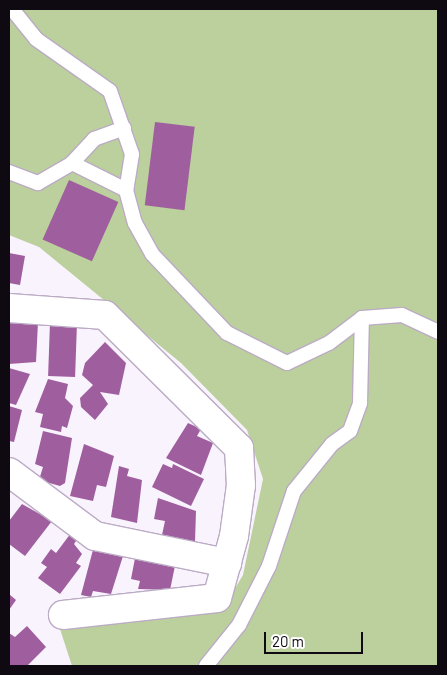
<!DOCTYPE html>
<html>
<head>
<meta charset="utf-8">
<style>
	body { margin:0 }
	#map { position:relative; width:447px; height:675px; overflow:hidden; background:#f9f3fd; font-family:Barlow,sans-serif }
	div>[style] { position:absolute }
	.green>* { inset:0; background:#bbd09d }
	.building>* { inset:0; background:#9f5f9f; transform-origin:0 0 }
	.roads { filter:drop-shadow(1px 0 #bbabc4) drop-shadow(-1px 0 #bbabc4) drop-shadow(0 1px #bbabc4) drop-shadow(0 -1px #bbabc4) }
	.service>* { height:14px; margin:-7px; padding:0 7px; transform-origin:7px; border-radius:7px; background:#fff }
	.minor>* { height:28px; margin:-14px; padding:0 14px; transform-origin:14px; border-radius:14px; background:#fff }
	span { translate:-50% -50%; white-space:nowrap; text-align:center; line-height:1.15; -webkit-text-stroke:4px #fff; paint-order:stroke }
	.frame { position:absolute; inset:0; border:10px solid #0f0a12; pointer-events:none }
	.scale { position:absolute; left:264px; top:632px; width:99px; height:22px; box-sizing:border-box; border:2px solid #0f0a12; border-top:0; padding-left:6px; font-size:15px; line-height:18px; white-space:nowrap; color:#0f0a12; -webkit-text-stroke:4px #fff; paint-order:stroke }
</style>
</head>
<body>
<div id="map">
	<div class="green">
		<div style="clip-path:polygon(9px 9px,438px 9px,438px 666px,72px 666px,60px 629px,221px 612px,243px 575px,263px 479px,247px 430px,181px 363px,39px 247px,9px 235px)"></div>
	</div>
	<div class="building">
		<div style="left:155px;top:122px;width:40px;height:84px;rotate:7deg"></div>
		<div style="left:69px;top:180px;width:54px;height:65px;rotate:24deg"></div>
		<div style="clip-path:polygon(9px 253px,25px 256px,20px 285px,9px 283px)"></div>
		<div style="clip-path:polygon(9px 320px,38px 322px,36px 362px,9px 364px)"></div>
		<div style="left:50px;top:322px;width:27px;height:54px;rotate:2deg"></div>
		<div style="clip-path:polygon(105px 342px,126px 363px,119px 395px,100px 392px,108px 404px,95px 420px,81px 407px,80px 398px,93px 385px,82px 375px,85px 363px)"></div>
		<div style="clip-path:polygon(9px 368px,30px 374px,16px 405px,9px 403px)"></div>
		<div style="clip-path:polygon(48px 379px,68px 384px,65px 398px,73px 406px,67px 428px,62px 426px,61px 432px,40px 427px,43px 414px,35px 412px)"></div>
		<div style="clip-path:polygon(9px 406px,22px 410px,14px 442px,9px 441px)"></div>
		<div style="clip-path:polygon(188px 423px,201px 429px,197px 436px,213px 443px,201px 475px,166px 458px)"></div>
		<div style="clip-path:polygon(43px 431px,72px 438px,65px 483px,60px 486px,39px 480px,43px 467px,35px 464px)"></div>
		<div style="clip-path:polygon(84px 444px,114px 456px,106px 487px,97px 485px,93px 501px,70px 496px)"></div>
		<div style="clip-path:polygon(163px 464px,172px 468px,173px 464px,204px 479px,191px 506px,152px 487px)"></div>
		<div style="clip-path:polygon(119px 466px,129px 469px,127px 476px,142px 480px,137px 523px,111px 517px)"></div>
		<div style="clip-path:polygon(158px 498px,196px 511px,195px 542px,162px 535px,165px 521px,154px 519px)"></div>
		<div style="clip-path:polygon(22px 504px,52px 521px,25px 556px,9px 544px,9px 521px)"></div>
		<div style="clip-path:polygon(71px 533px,78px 538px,74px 544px,82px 554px,76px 563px,81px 566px,60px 594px,38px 578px,47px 567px,41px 563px,51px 549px,56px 553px)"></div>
		<div style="clip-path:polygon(94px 546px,123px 556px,111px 594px,93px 591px,91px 597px,81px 595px)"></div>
		<div style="clip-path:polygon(136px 553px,176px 561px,170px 590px,138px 589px,140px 581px,131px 579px)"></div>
		<div style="clip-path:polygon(9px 594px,16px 600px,9px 610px)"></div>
		<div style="clip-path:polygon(27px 626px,46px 647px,27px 666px,9px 666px,9px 633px,15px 637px)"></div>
	</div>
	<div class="roads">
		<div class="service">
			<div style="left:12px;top:9px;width:38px;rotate:51deg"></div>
			<div style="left:36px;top:39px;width:90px;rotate:35.1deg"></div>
			<div style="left:110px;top:91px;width:67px;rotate:70.8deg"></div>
			<div style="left:132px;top:154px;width:36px;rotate:99deg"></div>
			<div style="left:72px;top:163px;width:33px;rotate:-47deg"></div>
			<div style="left:94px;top:139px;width:32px;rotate:-20deg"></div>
			<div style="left:9px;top:172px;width:31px;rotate:21deg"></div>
			<div style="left:38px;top:183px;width:39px;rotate:-30deg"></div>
			<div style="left:72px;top:163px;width:60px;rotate:26.6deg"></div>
			<div style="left:126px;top:190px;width:34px;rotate:75deg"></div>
			<div style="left:135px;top:223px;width:35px;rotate:61deg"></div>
			<div style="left:152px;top:254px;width:109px;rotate:46.5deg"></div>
			<div style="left:227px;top:333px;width:67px;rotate:26.6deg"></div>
			<div style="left:287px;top:363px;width:47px;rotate:-25.5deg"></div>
			<div style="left:329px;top:343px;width:41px;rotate:-37.1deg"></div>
			<div style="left:362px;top:318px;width:40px;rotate:-4.3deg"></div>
			<div style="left:402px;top:315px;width:40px;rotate:25deg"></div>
			<div style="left:206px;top:666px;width:53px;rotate:-51.2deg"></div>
			<div style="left:239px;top:625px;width:66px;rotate:-63deg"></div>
			<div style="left:269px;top:566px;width:79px;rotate:-71.6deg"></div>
			<div style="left:294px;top:491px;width:60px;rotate:-51deg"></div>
			<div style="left:332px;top:444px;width:22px;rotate:-36deg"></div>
			<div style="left:350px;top:431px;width:30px;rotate:-70deg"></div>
			<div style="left:360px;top:403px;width:85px;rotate:-88.7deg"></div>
		</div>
		<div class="minor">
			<div style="left:9px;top:308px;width:96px;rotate:4.2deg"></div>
			<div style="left:105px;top:315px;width:189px;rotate:44.8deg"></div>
			<div style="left:239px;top:448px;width:37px;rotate:87deg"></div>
			<div style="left:241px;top:485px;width:51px;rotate:97.8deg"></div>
			<div style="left:234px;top:536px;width:64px;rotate:105.3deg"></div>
			<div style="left:217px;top:598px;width:155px;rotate:173.7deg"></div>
			<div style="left:9px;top:472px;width:107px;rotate:36.7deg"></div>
			<div style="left:95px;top:536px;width:135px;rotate:11.6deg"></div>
		</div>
	</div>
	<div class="frame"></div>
	<div class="scale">20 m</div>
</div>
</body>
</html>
